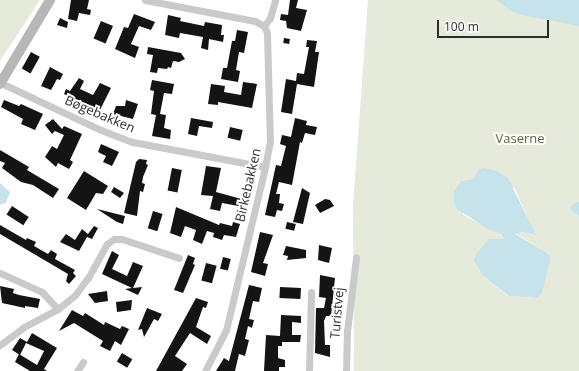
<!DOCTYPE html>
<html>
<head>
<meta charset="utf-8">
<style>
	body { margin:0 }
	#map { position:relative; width:579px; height:371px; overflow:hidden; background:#fff; font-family:"Open Sans",sans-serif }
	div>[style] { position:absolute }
	.green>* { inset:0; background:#e5eada }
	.water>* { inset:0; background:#c6e2ea }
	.building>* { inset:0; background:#141414; transform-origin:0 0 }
	.street>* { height:7px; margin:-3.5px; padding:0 3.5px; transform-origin:3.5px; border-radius:3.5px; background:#cacaca }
	.secondary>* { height:10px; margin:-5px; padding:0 5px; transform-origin:5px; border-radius:5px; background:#b7b7b7 }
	span { translate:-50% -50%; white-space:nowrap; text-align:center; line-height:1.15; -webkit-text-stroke:4px #fff; paint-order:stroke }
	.street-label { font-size:13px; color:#2d2d2d }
	.park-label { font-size:13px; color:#56673b }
	.scale { position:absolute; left:437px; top:20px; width:112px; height:18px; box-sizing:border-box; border:2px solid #2d2d2d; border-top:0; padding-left:5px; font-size:12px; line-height:14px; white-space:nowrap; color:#2d2d2d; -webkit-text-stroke:3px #fff; paint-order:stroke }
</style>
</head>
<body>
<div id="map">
	<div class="green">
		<div style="clip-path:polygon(0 0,40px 0,0 61px)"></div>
		<div style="clip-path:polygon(evenodd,368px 0,579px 0,579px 202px,575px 215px,579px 217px,579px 371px,354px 371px,353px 205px,368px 0,478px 170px,515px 189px,535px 235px,522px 232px,515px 233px,546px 252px,551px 257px,537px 298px,508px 296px,483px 276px,493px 239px,504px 240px,501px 234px,463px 215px,461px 181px,473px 179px,478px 170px)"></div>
	</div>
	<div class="water">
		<div style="clip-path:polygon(497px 0,579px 0,579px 26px,522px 15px,511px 11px)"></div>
		<div style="clip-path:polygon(484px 168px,497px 171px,508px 178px,536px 235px,522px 232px,515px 234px,546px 252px,551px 257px,542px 293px,537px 298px,509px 296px,483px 276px,474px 260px,476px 254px,489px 239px,504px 239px,501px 234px,488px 229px,457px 209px,454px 202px,454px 192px,461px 181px,473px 179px,478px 170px)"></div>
		<div style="clip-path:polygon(0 183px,10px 192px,6px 203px,0 205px)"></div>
		<div style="clip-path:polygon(579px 202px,579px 217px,570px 209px,573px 204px)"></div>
	</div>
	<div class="building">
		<div style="clip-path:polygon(71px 0,89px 0,87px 9px,91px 10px,90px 15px,79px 13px,77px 21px,68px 19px)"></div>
		<div style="clip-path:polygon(290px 0,298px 0,296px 8px,307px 10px,301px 31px,287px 28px,286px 21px,280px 20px,281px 14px,288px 15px)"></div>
		<div style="clip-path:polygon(134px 14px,155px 22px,151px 30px,139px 26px,131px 44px,139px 47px,135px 58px,115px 49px,124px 27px,128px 28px)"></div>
		<div style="clip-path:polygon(168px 15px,181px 18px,180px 21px,204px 26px,205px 22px,222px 25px,221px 35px,224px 35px,223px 42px,209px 39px,208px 50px,201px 48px,203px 37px,180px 33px,179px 38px,165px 35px)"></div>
		<div style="clip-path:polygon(60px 18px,68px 22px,67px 28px,57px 25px)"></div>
		<div style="left:101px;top:21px;width:13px;height:19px;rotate:23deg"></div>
		<div style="clip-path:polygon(237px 30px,248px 32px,244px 53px,239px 52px,236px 70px,240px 71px,238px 82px,221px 79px,223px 68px,227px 68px,232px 41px,235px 41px)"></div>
		<div style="left:284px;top:38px;width:6px;height:5px;rotate:9deg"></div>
		<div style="clip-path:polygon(307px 40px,317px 41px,315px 52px,319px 52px,314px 87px,297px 84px,292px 114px,281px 112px,286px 79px,296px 81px,297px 73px,304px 74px,309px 47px,306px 47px)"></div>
		<div style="clip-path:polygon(148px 47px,181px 53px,185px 59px,179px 62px,173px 61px,171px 68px,168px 67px,167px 69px,158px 68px,157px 73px,150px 72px,153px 55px,147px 54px)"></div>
		<div style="left:31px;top:52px;width:10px;height:19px;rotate:29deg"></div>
		<div style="clip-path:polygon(50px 67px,63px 74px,60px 80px,57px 79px,51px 90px,41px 86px)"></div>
		<div style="clip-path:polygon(79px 78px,84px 81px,80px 89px,93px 95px,100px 83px,111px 88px,100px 110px,64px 94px,66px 89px,70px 91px)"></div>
		<div style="clip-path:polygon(152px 80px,174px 84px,172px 94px,164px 93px,160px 114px,166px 115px,164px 128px,171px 130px,170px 139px,152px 136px,156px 115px,151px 114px,154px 91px,150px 90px)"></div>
		<div style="clip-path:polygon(243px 82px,257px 84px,252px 108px,218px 102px,218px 105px,208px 104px,211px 84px,225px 86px,224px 92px,241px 95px)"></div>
		<div style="clip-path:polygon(4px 100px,19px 106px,21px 104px,43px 114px,35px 130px,21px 124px,23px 119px,1px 107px)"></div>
		<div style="clip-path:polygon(126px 100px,138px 104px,133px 119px,113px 114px,116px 106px,125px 106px)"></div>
		<div style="clip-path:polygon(191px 118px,213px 122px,212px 128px,199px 126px,197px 136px,188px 134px)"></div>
		<div style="clip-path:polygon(295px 118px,307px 121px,306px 125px,317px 127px,315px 135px,305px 133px,302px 143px,300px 142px,292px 185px,279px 182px,276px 194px,280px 194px,279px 203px,284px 204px,282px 211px,277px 210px,275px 217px,265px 215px,276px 165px,281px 166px,286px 146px,280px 144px,282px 135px,291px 137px)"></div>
		<div style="clip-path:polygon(53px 119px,62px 129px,64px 126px,82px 134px,70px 160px,73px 162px,69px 169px,58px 163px,56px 167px,45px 157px,52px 146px,57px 149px,64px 135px,55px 131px,52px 134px,45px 125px)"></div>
		<div style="left:230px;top:127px;width:13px;height:11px;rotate:13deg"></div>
		<div style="clip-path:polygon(101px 144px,119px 152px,112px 166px,103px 162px,106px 156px,98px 152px)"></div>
		<div style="clip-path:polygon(0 150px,29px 167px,27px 170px,59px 189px,53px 198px,33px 185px,21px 182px,2px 168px,5px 163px,0 161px)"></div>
		<div style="clip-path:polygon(139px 159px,147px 160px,146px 164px,148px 165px,143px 177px,142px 183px,145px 184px,143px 192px,140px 191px,137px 216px,124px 213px,136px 162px)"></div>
		<div style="clip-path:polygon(206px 166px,221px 168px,216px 192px,245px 200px,244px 207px,222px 203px,220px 211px,210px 209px,213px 196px,201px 195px)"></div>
		<div style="left:172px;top:168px;width:10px;height:23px;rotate:11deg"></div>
		<div style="clip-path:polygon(84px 171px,108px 186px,103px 194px,96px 193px,86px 210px,67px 198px)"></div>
		<div style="clip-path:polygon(114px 187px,124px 193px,120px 198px,111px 192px)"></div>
		<div style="clip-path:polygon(302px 188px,310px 193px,303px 224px,293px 222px)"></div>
		<div style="clip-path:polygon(325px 199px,330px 200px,334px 206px,320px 213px,315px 205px)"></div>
		<div style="left:12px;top:206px;width:20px;height:10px;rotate:33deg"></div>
		<div style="clip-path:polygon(176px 207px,219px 225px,220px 223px,232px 226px,233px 222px,240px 224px,236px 237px,224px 235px,222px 240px,213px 237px,214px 233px,207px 231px,202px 244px,193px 240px,196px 230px,185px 226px,181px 237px,170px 233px)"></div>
		<div style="clip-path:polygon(97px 209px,125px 216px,123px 224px,117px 222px)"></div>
		<div style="left:153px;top:211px;width:10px;height:18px;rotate:17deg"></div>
		<div style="left:287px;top:222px;width:9px;height:7px;rotate:13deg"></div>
		<div style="clip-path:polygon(0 225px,26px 240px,27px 238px,36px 242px,34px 246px,48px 254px,51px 250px,57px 254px,55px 259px,75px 270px,73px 273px,76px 276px,69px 284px,66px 281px,68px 274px,0 234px)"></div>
		<div style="clip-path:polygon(94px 226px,98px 228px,92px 239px,87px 237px,79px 251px,60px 242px,66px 234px,75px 240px,82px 229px,88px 234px)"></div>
		<div style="clip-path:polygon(260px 232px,273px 235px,263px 263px,268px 264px,265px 276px,251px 272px)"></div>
		<div style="clip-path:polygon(319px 245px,332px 248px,329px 263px,318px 260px)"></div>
		<div style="clip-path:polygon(286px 246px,306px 250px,306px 258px,287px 260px,288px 256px,283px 255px)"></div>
		<div style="clip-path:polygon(112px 251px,119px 255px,112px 269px,127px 276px,133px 262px,143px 266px,133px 288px,142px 287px,138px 295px,125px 289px,132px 288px,102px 274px)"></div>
		<div style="clip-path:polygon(188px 255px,195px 258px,193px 264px,195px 265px,183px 293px,174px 290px)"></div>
		<div style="left:223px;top:257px;width:8px;height:12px;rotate:14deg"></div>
		<div style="left:206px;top:263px;width:11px;height:18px;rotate:15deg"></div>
		<div style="clip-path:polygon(320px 275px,335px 278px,331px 316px,326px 316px,324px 321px,325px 345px,330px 345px,330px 357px,315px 353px,316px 308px,324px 308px,326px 298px,319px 297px)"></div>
		<div style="clip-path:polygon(249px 285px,262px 288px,259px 302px,253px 301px,249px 319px,254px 320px,252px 328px,248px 326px,245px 339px,249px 340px,245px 356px,239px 354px,235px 371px,216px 371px,224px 358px,229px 361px)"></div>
		<div style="clip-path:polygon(0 286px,14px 289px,13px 293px,19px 295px,40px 299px,38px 308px,25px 306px,25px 308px,2px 303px)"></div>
		<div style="left:280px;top:287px;width:21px;height:11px;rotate:3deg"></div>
		<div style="clip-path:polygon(107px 291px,108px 301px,95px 303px,88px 294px)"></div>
		<div style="clip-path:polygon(196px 298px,208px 302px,206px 308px,203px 307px,196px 327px,211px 336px,207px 344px,190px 333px,175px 356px,187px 364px,182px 371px,156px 371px)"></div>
		<div style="clip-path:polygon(132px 300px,131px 310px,117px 312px,116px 302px)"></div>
		<div style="clip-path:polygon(147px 308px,162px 314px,158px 321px,154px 319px,144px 337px,142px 329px,138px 330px)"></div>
		<div style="clip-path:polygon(72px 310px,83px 316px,85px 313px,104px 325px,105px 322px,120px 329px,122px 326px,129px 329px,121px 345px,115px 341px,110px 351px,100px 346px,103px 341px,74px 323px,59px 331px)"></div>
		<div style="clip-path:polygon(281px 315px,301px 316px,301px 323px,292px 322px,292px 335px,301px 335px,300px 342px,282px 342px,282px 346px,278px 346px,278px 358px,285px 360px,285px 367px,279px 367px,279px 371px,264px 371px,266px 335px,280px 336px)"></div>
		<div style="clip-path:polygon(32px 333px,57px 348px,44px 369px,47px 371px,30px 371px,15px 362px,19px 354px,37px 365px,44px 351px,26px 343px,20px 355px,12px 350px,20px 338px,27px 342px)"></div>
		<div style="left:122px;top:353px;width:12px;height:10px;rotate:31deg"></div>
	</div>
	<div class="street">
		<div style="left:145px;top:0;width:112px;rotate:10.8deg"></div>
		<div style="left:255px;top:21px;width:10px;rotate:29deg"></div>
		<div style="left:1px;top:83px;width:110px;rotate:25.2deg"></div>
		<div style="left:101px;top:130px;width:34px;rotate:21deg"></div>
		<div style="left:133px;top:142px;width:134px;rotate:10.7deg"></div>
		<div style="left:0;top:273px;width:46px;rotate:24.3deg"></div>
		<div style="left:42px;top:292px;width:23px;rotate:47deg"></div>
		<div style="left:0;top:345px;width:30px;rotate:-37deg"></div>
		<div style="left:24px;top:327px;width:38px;rotate:-28deg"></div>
		<div style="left:58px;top:309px;width:22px;rotate:-39deg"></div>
		<div style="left:75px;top:295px;width:21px;rotate:-53deg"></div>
		<div style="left:88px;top:278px;width:39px;rotate:-61deg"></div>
		<div style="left:107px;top:244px;width:9px;rotate:-36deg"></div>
		<div style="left:114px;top:239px;width:8px"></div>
		<div style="left:122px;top:239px;width:60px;rotate:18.4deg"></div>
		<div style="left:77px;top:371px;width:11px;rotate:-56deg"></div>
		<div style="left:205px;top:371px;width:46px;rotate:-62.9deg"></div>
		<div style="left:226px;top:330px;width:168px;rotate:-76.5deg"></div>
		<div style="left:265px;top:167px;width:25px;rotate:-79deg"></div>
		<div style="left:270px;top:142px;width:109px;rotate:-91.6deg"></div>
		<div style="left:267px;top:33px;width:8px;rotate:-113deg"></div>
		<div style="left:264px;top:26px;width:10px;rotate:-53deg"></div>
		<div style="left:270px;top:18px;width:19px;rotate:-74deg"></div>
		<div style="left:309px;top:371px;width:79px;rotate:-88.5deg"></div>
		<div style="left:346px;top:371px;width:40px;rotate:-88.6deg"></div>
		<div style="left:347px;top:331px;width:74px;rotate:-83deg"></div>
	</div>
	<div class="secondary">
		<div style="left:0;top:84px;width:98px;rotate:-59.2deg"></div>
	</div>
	<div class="street-label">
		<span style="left:100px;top:114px;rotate:23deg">Bøgebakken</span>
		<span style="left:248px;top:185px;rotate:-77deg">Birkebakken</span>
		<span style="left:337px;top:313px;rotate:-85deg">Turistvej</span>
	</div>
	<div class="park-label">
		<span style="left:520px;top:138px">Vaserne</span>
	</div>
	<div class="scale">100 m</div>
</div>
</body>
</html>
